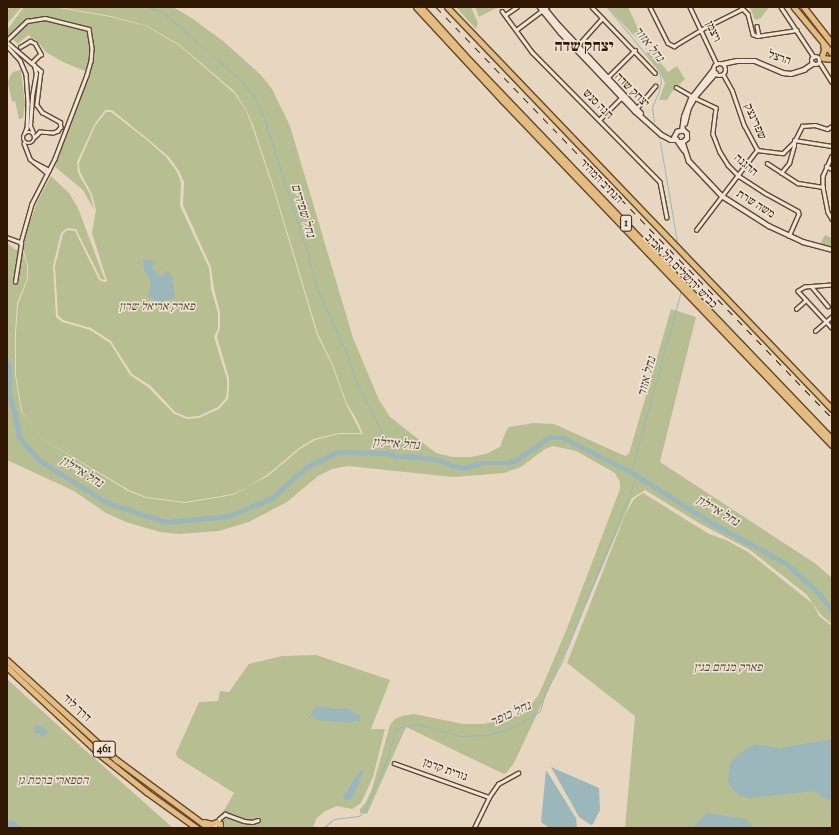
<!DOCTYPE html>
<html>
<head>
<meta charset="utf-8">
<style>
	body { margin:0 }
	#map { position:relative; width:839px; height:835px; overflow:hidden; background:#e8d7c0; font-family:"Sorts Mill Goudy","Frank Ruhl Libre",serif }
	div>[style] { position:absolute }
	.green>* { inset:0; background:#b6be92 }
	.water>* { inset:0; background:#9bb7bc }
	.stream>* { height:1px; margin:-0.5px; padding:0 0.5px; transform-origin:0.5px; border-radius:0.5px; background:#9bb7bc }
	.river>* { height:4.5px; margin:-2.25px; padding:0 2.25px; transform-origin:2.25px; border-radius:2.25px; background:#9bb7bc }
	.roads { filter:drop-shadow(1px 0 #5f4832) drop-shadow(-1px 0 #5f4832) drop-shadow(0 1px #5f4832) drop-shadow(0 -1px #5f4832) }
	.minor>* { height:2.5px; margin:-1.25px; padding:0 1.25px; transform-origin:1.25px; border-radius:1.25px; background:#f0e5d6 }
	.minor>.ring { margin:-1.25px; padding:0; box-sizing:content-box; background:none; border:2.5px solid #f0e5d6; border-radius:50% }
	.tertiary>* { height:3.5px; margin:-1.75px; padding:0 1.75px; transform-origin:1.75px; border-radius:1.75px; background:#f0e5d6 }
	.tertiary>.ring { margin:-1.75px; padding:0; box-sizing:content-box; background:none; border:3.5px solid #f0e5d6; border-radius:50% }
	.primary>* { height:4.5px; margin:-2.25px; padding:0 2.25px; transform-origin:2.25px; border-radius:2.25px; background:#e4bc80 }
	.trunk>* { height:4.5px; margin:-2.25px; padding:0 2.25px; transform-origin:2.25px; border-radius:2.25px; background:#e4bc80 }
	.motorway>* { height:5px; margin:-2.5px; padding:0 2.5px; transform-origin:2.5px; border-radius:2.5px; background:#e4bc80 }
	.rail>* { height:1px; margin-top:-0.5px; transform-origin:0; background:repeating-linear-gradient(90deg,#311802 0 7px,transparent 0 14px) }
	span { translate:-50% -50%; white-space:nowrap; text-align:center; line-height:1.15; -webkit-text-stroke:3px #f0e5d6; paint-order:stroke }
	.shield-label span { padding:1px 3px; background:#f0e5d6; border:1px solid; border-radius:3px; -webkit-text-stroke-width:0 }
	.shield-label { font-size:11px; color:#311802; font-weight:700 }
	.street-label { font-size:12px; color:#311802 }
	.park-label { font-size:12px; color:#594a2d; font-style:italic }
	.water-label { font-size:13px; color:#51483a; font-style:italic }
	.district-label { font-size:16px; color:#311802; font-weight:700 }
	.frame { position:absolute; inset:0; border:8px solid #311802; pointer-events:none }
</style>
</head>
<body>
<div id="map">
	<div class="green">
		<div style="clip-path:polygon(10px 7px,22px 7px,7px 24px,7px 11px)"></div>
		<div style="clip-path:polygon(24px 7px,53px 7px,111px 17px,146px 26px,180px 46px,234px 93px,245px 109px,252px 126px,274px 191px,317px 335px,332px 365px,346px 404px,361px 433px,339px 433px,314px 439px,299px 448px,267px 475px,248px 487px,233px 494px,185px 502px,146px 497px,129px 490px,41px 438px,27px 419px,22px 411px,16px 375px,16px 333px,18px 304px,28px 279px,28px 266px,22px 244px,37px 202px,51px 176px,69px 193px,78px 208px,105px 280px,101px 279px,76px 229px,67px 228px,61px 233px,53px 266px,56px 317px,62px 322px,90px 330px,110px 343px,130px 375px,149px 388px,174px 414px,187px 419px,199px 418px,219px 409px,228px 399px,229px 389px,229px 378px,217px 337px,220px 328px,220px 312px,214px 289px,211px 267px,183px 205px,184px 182px,179px 171px,169px 157px,149px 140px,112px 110px,105px 110px,94px 125px,77px 162px,78px 173px,90px 194px,94px 210px,83px 190px,55px 167px,90px 73px,63px 62px,46px 52px,37px 41px,28px 35px,18px 44px,7px 33px,7px 30px)"></div>
		<div style="clip-path:polygon(58px 7px,173px 7px,190px 17px,223px 41px,261px 75px,272px 89px,290px 126px,353px 338px,379px 400px,390px 417px,436px 453px,452px 457px,471px 457px,486px 454px,500px 447px,506px 431px,509px 427px,534px 423px,554px 424px,625px 456px,629px 454px,671px 309px,696px 317px,660px 462px,816px 564px,832px 578px,832px 624px,821px 615px,806px 594px,750px 550px,699px 523px,645px 490px,632px 498px,555px 676px,514px 763px,507px 772px,504px 774px,406px 727px,367px 814px,360px 813px,360px 809px,366px 802px,372px 789px,390px 725px,395px 719px,402px 716px,414px 714px,463px 724px,484px 724px,516px 716px,531px 705px,539px 694px,566px 631px,620px 489px,620px 482px,615px 473px,576px 451px,553px 446px,545px 449px,521px 467px,504px 473px,453px 477px,348px 466px,332px 469px,318px 476px,287px 502px,249px 522px,219px 531px,179px 534px,160px 532px,126px 522px,106px 513px,74px 491px,7px 460px,7px 243px,16px 250px,21px 245px,27px 266px,27px 279px,17px 303px,15px 332px,15px 375px,21px 411px,41px 438px,128px 491px,146px 498px,185px 503px,233px 495px,268px 476px,300px 449px,315px 440px,339px 434px,363px 434px,357px 420px,347px 404px,333px 365px,318px 334px,275px 191px,253px 125px,245px 108px,235px 92px,180px 45px,147px 26px,111px 16px)"></div>
		<div style="clip-path:polygon(456px 7px,471px 7px,478px 23px,476px 29px)"></div>
		<div style="clip-path:polygon(475px 7px,498px 7px,479px 17px)"></div>
		<div style="clip-path:polygon(607px 7px,628px 7px,636px 24px,643px 45px)"></div>
		<div style="clip-path:polygon(750px 7px,769px 7px,761px 18px,755px 20px)"></div>
		<div style="clip-path:polygon(651px 50px,668px 72px,677px 66px,685px 79px,672px 92px,667px 100px,659px 100px,665px 83px,659px 70px,646px 53px)"></div>
		<div style="clip-path:polygon(21px 70px,25px 104px,23px 118px,19px 119px,15px 101px,12px 102px,8px 83px,10px 76px,13px 72px)"></div>
		<div style="clip-path:polygon(106px 112px,111px 112px,148px 141px,167px 158px,177px 172px,181px 183px,180px 206px,209px 268px,211px 289px,218px 313px,218px 328px,214px 337px,227px 379px,227px 389px,226px 398px,218px 407px,199px 416px,187px 417px,175px 412px,151px 386px,132px 374px,111px 341px,91px 328px,63px 320px,58px 315px,55px 266px,63px 234px,67px 230px,75px 231px,99px 280px,105px 282px,107px 281px,92px 233px,96px 210px,92px 194px,80px 172px,79px 163px,95px 126px)"></div>
		<div style="clip-path:polygon(825px 235px,832px 238px,832px 248px,820px 244px)"></div>
		<div style="clip-path:polygon(643px 493px,709px 534px,726px 540px,748px 552px,813px 604px,819px 616px,832px 626px,832px 828px,625px 828px,635px 716px,567px 663px,625px 515px,634px 499px)"></div>
		<div style="clip-path:polygon(316px 655px,390px 680px,371px 729px,385px 729px,373px 777px,361px 803px,352px 809px,337px 806px,325px 811px,316px 819px,313px 828px,220px 828px,206px 820px,211px 821px,217px 818px,225px 809px,234px 793px,177px 757px,176px 753px,199px 702px,218px 701px,220px 691px,229px 692px,249px 664px,282px 656px)"></div>
		<div style="clip-path:polygon(7px 679px,84px 749px,173px 828px,7px 828px)"></div>
	</div>
	<div class="water">
		<div style="clip-path:polygon(143px 259px,156px 262px,151px 268px,161px 277px,167px 271px,172px 276px,175px 298px,156px 303px,153px 298px,149px 297px,151px 283px,147px 273px,144px 272px)"></div>
		<div style="clip-path:polygon(317px 706px,334px 709px,347px 708px,360px 716px,360px 722px,356px 720px,351px 723px,317px 720px,314px 718px,312px 712px)"></div>
		<div style="clip-path:polygon(37px 724px,45px 729px,48px 733px,44px 737px,40px 736px,40px 733px,35px 733px,34px 728px)"></div>
		<div style="clip-path:polygon(832px 739px,832px 801px,824px 798px,815px 791px,749px 798px,740px 796px,733px 789px,728px 782px,730px 764px,733px 759px,754px 744px,780px 748px)"></div>
		<div style="clip-path:polygon(551px 767px,599px 788px,600px 810px,593px 824px,591px 825px,579px 817px)"></div>
		<div style="clip-path:polygon(364px 770px,352px 799px,346px 800px,342px 798px,360px 771px)"></div>
		<div style="clip-path:polygon(546px 770px,576px 818px,577px 828px,549px 828px,541px 822px)"></div>
		<div style="clip-path:polygon(707px 813px,745px 819px,753px 826px,751px 828px,695px 828px,695px 825px)"></div>
		<div style="clip-path:polygon(7px 820px,14px 821px,22px 828px,7px 828px)"></div>
	</div>
	<div class="stream">
		<div style="left:147px;top:7px;width:16px;rotate:18deg"></div>
		<div style="left:162px;top:12px;width:30px;rotate:40deg"></div>
		<div style="left:185px;top:31px;width:72px;rotate:41.6deg"></div>
		<div style="left:239px;top:79px;width:21px;rotate:49deg"></div>
		<div style="left:253px;top:95px;width:25px;rotate:64deg"></div>
		<div style="left:264px;top:118px;width:144px;rotate:72.2deg"></div>
		<div style="left:308px;top:255px;width:30px;rotate:76deg"></div>
		<div style="left:315px;top:284px;width:79px;rotate:65.4deg"></div>
		<div style="left:348px;top:356px;width:26px;rotate:74deg"></div>
		<div style="left:355px;top:381px;width:85px;rotate:61.9deg"></div>
		<div style="left:607px;top:7px;width:79px;rotate:50.7deg"></div>
		<div style="left:657px;top:68px;width:8px;rotate:67deg"></div>
		<div style="left:660px;top:75px;width:7px;rotate:82deg"></div>
		<div style="left:661px;top:82px;width:11px;rotate:105deg"></div>
		<div style="left:658px;top:93px;width:15px;rotate:113deg"></div>
		<div style="left:652px;top:107px;width:15px;rotate:82deg"></div>
		<div style="left:660px;top:142px;width:100px;rotate:80.3deg"></div>
		<div style="left:631px;top:472px;width:189px;rotate:-74.6deg"></div>
		<div style="left:308px;top:718px;width:6px;rotate:-51deg"></div>
		<div style="left:323px;top:828px;width:14px;rotate:-39deg"></div>
		<div style="left:334px;top:819px;width:25px;rotate:-7deg"></div>
		<div style="left:359px;top:816px;width:9px;rotate:-49deg"></div>
		<div style="left:365px;top:809px;width:51px;rotate:-65.9deg"></div>
		<div style="left:386px;top:762px;width:34px;rotate:-73deg"></div>
		<div style="left:396px;top:730px;width:5px;rotate:-37deg"></div>
		<div style="left:400px;top:727px;width:17px;rotate:-10deg"></div>
		<div style="left:417px;top:724px;width:45px;rotate:15.6deg"></div>
		<div style="left:460px;top:736px;width:28px;rotate:-2deg"></div>
		<div style="left:488px;top:735px;width:28px;rotate:-18deg"></div>
		<div style="left:515px;top:726px;width:29px;rotate:-31deg"></div>
		<div style="left:540px;top:711px;width:19px;rotate:-74deg"></div>
		<div style="left:545px;top:693px;width:34px;rotate:-62deg"></div>
		<div style="left:561px;top:663px;width:202px;rotate:-67.9deg"></div>
	</div>
	<div class="river">
		<div style="left:7px;top:360px;width:9px;rotate:72deg"></div>
		<div style="left:10px;top:369px;width:25px;rotate:92deg"></div>
		<div style="left:9px;top:394px;width:20px;rotate:72deg"></div>
		<div style="left:15px;top:413px;width:25px;rotate:79deg"></div>
		<div style="left:20px;top:438px;width:29px;rotate:49deg"></div>
		<div style="left:39px;top:460px;width:81px;rotate:31.9deg"></div>
		<div style="left:108px;top:503px;width:61px;rotate:18.1deg"></div>
		<div style="left:166px;top:522px;width:63px;rotate:-5.4deg"></div>
		<div style="left:229px;top:516px;width:47px;rotate:-22.7deg"></div>
		<div style="left:272px;top:498px;width:47px;rotate:-41.5deg"></div>
		<div style="left:307px;top:467px;width:34px;rotate:-26deg"></div>
		<div style="left:338px;top:452px;width:49px;rotate:1.2deg"></div>
		<div style="left:387px;top:453px;width:9px;rotate:21deg"></div>
		<div style="left:395px;top:456px;width:25px;rotate:2deg"></div>
		<div style="left:420px;top:457px;width:20px;rotate:9deg"></div>
		<div style="left:440px;top:460px;width:14px;rotate:25deg"></div>
		<div style="left:453px;top:466px;width:11px;rotate:10deg"></div>
		<div style="left:464px;top:468px;width:19px;rotate:-16deg"></div>
		<div style="left:482px;top:463px;width:26px"></div>
		<div style="left:508px;top:463px;width:11px;rotate:-22deg"></div>
		<div style="left:518px;top:459px;width:37px;rotate:-35deg"></div>
		<div style="left:548px;top:438px;width:16px"></div>
		<div style="left:564px;top:438px;width:75px;rotate:26.9deg"></div>
		<div style="left:631px;top:472px;width:98px;rotate:32.1deg"></div>
		<div style="left:714px;top:524px;width:83px;rotate:28.7deg"></div>
		<div style="left:787px;top:564px;width:45px;rotate:42.3deg"></div>
		<div style="left:820px;top:594px;width:20px;rotate:53deg"></div>
	</div>
	<div class="roads">
		<div class="minor">
			<div style="left:592px;top:7px;width:91px;rotate:46.3deg"></div>
			<div style="left:650px;top:7px;width:40px;rotate:63.4deg"></div>
			<div style="left:668px;top:43px;width:7px;rotate:27deg"></div>
			<div style="left:674px;top:46px;width:33px;rotate:-31deg"></div>
			<div style="left:702px;top:29px;width:45px;rotate:-26.6deg"></div>
			<div style="left:690px;top:7px;width:63px;rotate:64.7deg"></div>
			<div style="left:741px;top:7px;width:10px;rotate:45deg"></div>
			<div style="left:748px;top:14px;width:21px;rotate:76deg"></div>
			<div style="left:753px;top:34px;width:4px;rotate:27deg"></div>
			<div style="left:757px;top:36px;width:40px;rotate:-8.5deg"></div>
			<div style="left:781px;top:7px;width:60px;rotate:56.6deg"></div>
			<div style="left:502px;top:11px;width:51px;rotate:53.8deg"></div>
			<div style="left:532px;top:52px;width:182px;rotate:45.4deg"></div>
			<div style="left:660px;top:182px;width:36px;rotate:79deg"></div>
			<div style="left:505px;top:15px;width:14px;rotate:-34deg"></div>
			<div style="left:757px;top:26px;width:10px;rotate:79deg"></div>
			<div style="left:516px;top:30px;width:39px;rotate:-37deg"></div>
			<div style="left:7px;top:40px;width:28px;rotate:-44deg"></div>
			<div style="left:27px;top:21px;width:18px;rotate:-9deg"></div>
			<div style="left:45px;top:18px;width:45px;rotate:14deg"></div>
			<div style="left:89px;top:29px;width:19px;rotate:81deg"></div>
			<div style="left:92px;top:48px;width:13px;rotate:94deg"></div>
			<div style="left:91px;top:61px;width:15px;rotate:106deg"></div>
			<div style="left:87px;top:75px;width:90px;rotate:110.9deg"></div>
			<div style="left:55px;top:159px;width:51px;rotate:117.1deg"></div>
			<div style="left:32px;top:204px;width:41px;rotate:105.8deg"></div>
			<div style="left:21px;top:243px;width:15px;rotate:-160deg"></div>
			<div style="left:7px;top:42px;width:45px;rotate:40.5deg"></div>
			<div style="left:41px;top:71px;width:34px;rotate:97deg"></div>
			<div style="left:37px;top:105px;width:9px;rotate:54deg"></div>
			<div style="left:42px;top:112px;width:21px;rotate:29deg"></div>
			<div style="left:60px;top:122px;width:5px;rotate:79deg"></div>
			<div style="left:61px;top:127px;width:5px;rotate:127deg"></div>
			<div style="left:58px;top:131px;width:5px;rotate:158deg"></div>
			<div style="left:53px;top:133px;width:13px;rotate:-176deg"></div>
			<div style="left:40px;top:132px;width:7px;rotate:135deg"></div>
			<div style="left:578px;top:45px;width:36px;rotate:-48deg"></div>
			<div style="left:7px;top:46px;width:19px;rotate:47deg"></div>
			<div style="left:20px;top:60px;width:15px;rotate:67deg"></div>
			<div style="left:26px;top:74px;width:30px;rotate:86deg"></div>
			<div style="left:28px;top:104px;width:24px;rotate:92deg"></div>
			<div style="left:27px;top:128px;width:5px;rotate:112deg"></div>
			<div style="left:20px;top:47px;width:12px;rotate:-31deg"></div>
			<div style="left:30px;top:41px;width:5px;rotate:22deg"></div>
			<div style="left:35px;top:43px;width:13px;rotate:61deg"></div>
			<div style="left:41px;top:54px;width:13px;rotate:135deg"></div>
			<div style="left:820px;top:63px;width:22px;rotate:58deg"></div>
			<div style="left:608px;top:77px;width:38px;rotate:-45deg"></div>
			<div style="left:676px;top:87px;width:20px;rotate:30deg"></div>
			<div style="left:695px;top:98px;width:23px;rotate:25deg"></div>
			<div style="left:716px;top:108px;width:26px;rotate:97deg"></div>
			<div style="left:713px;top:134px;width:19px;rotate:69deg"></div>
			<div style="left:720px;top:152px;width:15px;rotate:58deg"></div>
			<div style="left:728px;top:165px;width:16px;rotate:45deg"></div>
			<div style="left:739px;top:176px;width:33px;rotate:33deg"></div>
			<div style="left:767px;top:194px;width:35px;rotate:29deg"></div>
			<div style="left:798px;top:211px;width:3px;rotate:72deg"></div>
			<div style="left:799px;top:214px;width:24px;rotate:114deg"></div>
			<div style="left:636px;top:109px;width:30px;rotate:-50deg"></div>
			<div style="left:599px;top:120px;width:34px;rotate:-45deg"></div>
			<div class="ring" style="left:23px;top:132px;width:9.5px;height:9.5px"></div>
			<div style="left:33px;top:133px;width:8px;rotate:-113deg"></div>
			<div style="left:30px;top:126px;width:30px;rotate:-86deg"></div>
			<div style="left:32px;top:96px;width:22px;rotate:-80deg"></div>
			<div style="left:36px;top:74px;width:9px;rotate:-103deg"></div>
			<div style="left:794px;top:140px;width:38px;rotate:9deg"></div>
			<div style="left:24px;top:143px;width:17px;rotate:69deg"></div>
			<div style="left:30px;top:159px;width:22px;rotate:39deg"></div>
			<div style="left:757px;top:150px;width:26px;rotate:7deg"></div>
			<div style="left:783px;top:153px;width:16px;rotate:-45deg"></div>
			<div style="left:794px;top:142px;width:18px;rotate:-63deg"></div>
			<div style="left:802px;top:126px;width:13px;rotate:-4deg"></div>
			<div style="left:815px;top:125px;width:13px;rotate:18deg"></div>
			<div style="left:827px;top:129px;width:6px;rotate:-31deg"></div>
			<div style="left:832px;top:156px;width:22px;rotate:114deg"></div>
			<div style="left:823px;top:176px;width:11px;rotate:90deg"></div>
			<div style="left:823px;top:187px;width:25px;rotate:79deg"></div>
			<div style="left:828px;top:212px;width:8px;rotate:60deg"></div>
			<div style="left:34px;top:162px;width:17px;rotate:28deg"></div>
			<div style="left:767px;top:163px;width:37px;rotate:33deg"></div>
			<div style="left:798px;top:183px;width:25px;rotate:9deg"></div>
			<div style="left:826px;top:166px;width:7px;rotate:27deg"></div>
			<div style="left:781px;top:173px;width:13px;rotate:-51deg"></div>
			<div style="left:789px;top:163px;width:18px;rotate:-74deg"></div>
			<div style="left:794px;top:146px;width:4px;rotate:-90deg"></div>
			<div style="left:696px;top:230px;width:101px;rotate:-52.7deg"></div>
			<div style="left:757px;top:150px;width:27px;rotate:-118deg"></div>
			<div style="left:744px;top:126px;width:37px;rotate:-109deg"></div>
			<div style="left:732px;top:91px;width:18px;rotate:-119deg"></div>
			<div style="left:15px;top:282px;width:39px;rotate:-81deg"></div>
			<div style="left:832px;top:285px;width:27px;rotate:176deg"></div>
			<div style="left:805px;top:287px;width:8px;rotate:150deg"></div>
			<div style="left:798px;top:291px;width:50px;rotate:47.4deg"></div>
			<div style="left:812px;top:287px;width:25px;rotate:50deg"></div>
			<div style="left:796px;top:309px;width:13px;rotate:-42deg"></div>
			<div style="left:815px;top:331px;width:23px;rotate:-41deg"></div>
			<div style="left:394px;top:763px;width:101px;rotate:19.7deg"></div>
			<div style="left:214px;top:828px;width:10px;rotate:-61deg"></div>
			<div style="left:219px;top:819px;width:8px;rotate:-40deg"></div>
			<div style="left:225px;top:814px;width:20px;rotate:20deg"></div>
			<div style="left:244px;top:821px;width:8px;rotate:7deg"></div>
			<div style="left:252px;top:822px;width:6px;rotate:-18deg"></div>
			<div style="left:474px;top:828px;width:34px;rotate:-64deg"></div>
			<div style="left:489px;top:797px;width:16px;rotate:-55deg"></div>
			<div style="left:498px;top:784px;width:23px;rotate:-29deg"></div>
		</div>
		<div class="tertiary">
			<div style="left:540px;top:7px;width:33px;rotate:51deg"></div>
			<div style="left:561px;top:33px;width:108px;rotate:46.5deg"></div>
			<div style="left:635px;top:111px;width:36px;rotate:42deg"></div>
			<div style="left:662px;top:135px;width:10px;rotate:29deg"></div>
			<div style="left:671px;top:140px;width:6px"></div>
			<div style="left:544px;top:7px;width:19px;rotate:51deg"></div>
			<div style="left:556px;top:22px;width:125px;rotate:47deg"></div>
			<div class="ring" style="left:811.5px;top:56.5px;width:5.5px;height:5.5px"></div>
			<div style="left:723px;top:64px;width:14px;rotate:-12deg"></div>
			<div style="left:737px;top:61px;width:18px"></div>
			<div style="left:755px;top:61px;width:30px;rotate:23deg"></div>
			<div style="left:783px;top:73px;width:8px;rotate:7deg"></div>
			<div style="left:791px;top:74px;width:14px;rotate:-17deg"></div>
			<div style="left:804px;top:70px;width:11px;rotate:-34deg"></div>
			<div class="ring" style="left:714px;top:64px;width:8.5px;height:8.5px"></div>
			<div style="left:685px;top:124px;width:16px;rotate:-76deg"></div>
			<div style="left:689px;top:108px;width:14px;rotate:-60deg"></div>
			<div style="left:696px;top:96px;width:30px;rotate:-49deg"></div>
			<div style="left:682px;top:131px;width:14px;rotate:-82deg"></div>
			<div style="left:684px;top:117px;width:19px;rotate:-69deg"></div>
			<div style="left:691px;top:99px;width:37px;rotate:-52deg"></div>
			<div style="left:679px;top:142px;width:4px"></div>
			<div style="left:683px;top:142px;width:5px;rotate:-37deg"></div>
			<div style="left:687px;top:139px;width:5px;rotate:-90deg"></div>
			<div style="left:687px;top:134px;width:4px;rotate:-135deg"></div>
			<div style="left:684px;top:131px;width:6px;rotate:171deg"></div>
			<div style="left:678px;top:132px;width:6px;rotate:121deg"></div>
			<div style="left:675px;top:137px;width:16px;rotate:55deg"></div>
			<div style="left:683px;top:142px;width:20px;rotate:72deg"></div>
			<div style="left:689px;top:161px;width:48px;rotate:46.7deg"></div>
			<div style="left:722px;top:196px;width:56px;rotate:32.6deg"></div>
			<div style="left:769px;top:226px;width:38px;rotate:25deg"></div>
			<div style="left:803px;top:242px;width:30px;rotate:15deg"></div>
		</div>
		<div class="primary">
			<div style="left:7px;top:660px;width:149px;rotate:42.3deg"></div>
			<div style="left:117px;top:760px;width:114px;rotate:36.5deg"></div>
			<div style="left:7px;top:667px;width:130px;rotate:43.1deg"></div>
			<div style="left:102px;top:756px;width:58px;rotate:38.7deg"></div>
			<div style="left:147px;top:792px;width:62px;rotate:35.8deg"></div>
			<div style="left:204px;top:822px;width:8px;rotate:14deg"></div>
			<div style="left:212px;top:824px;width:5px;rotate:-22deg"></div>
			<div style="left:220px;top:828px;width:4px;rotate:-90deg"></div>
		</div>
		<div class="trunk">
			<div style="left:794px;top:7px;width:60px;rotate:50.4deg"></div>
			<div style="left:804px;top:7px;width:46px;rotate:52.1deg"></div>
			<div style="left:822px;top:56px;width:6px;rotate:-72deg"></div>
			<div style="left:824px;top:50px;width:6px;rotate:-99deg"></div>
			<div style="left:823px;top:58px;width:9px;rotate:6deg"></div>
		</div>
		<div class="motorway">
			<div style="left:416px;top:7px;width:127px;rotate:47.2deg"></div>
			<div style="left:502px;top:100px;width:477px;rotate:46.3deg"></div>
			<div style="left:421px;top:7px;width:72px;rotate:47.8deg"></div>
			<div style="left:469px;top:60px;width:525px;rotate:46.24deg"></div>
			<div style="left:447px;top:7px;width:557px;rotate:46.24deg"></div>
		</div>
	</div>
	<div class="rail">
		<div style="left:436px;top:7px;width:571px;rotate:46.06deg"></div>
	</div>
	<div class="shield-label">
		<span style="left:626px;top:223px">1</span>
		<span style="left:104px;top:749px">461</span>
	</div>
	<div class="street-label">
		<span style="left:712px;top:32px;rotate:65deg">ויצמן</span>
		<span style="left:779px;top:59px;rotate:19deg">הרצל</span>
		<span style="left:631px;top:91px;rotate:45deg">יצחק שדה</span>
		<span style="left:597px;top:105px;rotate:45deg">חנה סנש</span>
		<span style="left:754px;top:122px;rotate:66deg">שפרינצק</span>
		<span style="left:745px;top:166px;rotate:41deg">ההגנה</span>
		<span style="left:600px;top:182px;rotate:46deg">הנתיב המהיר</span>
		<span style="left:755px;top:205px;rotate:32deg">משה שרת</span>
		<span style="left:680px;top:272px;rotate:46deg">כביש ירושלים תל אביב</span>
		<span style="left:76px;top:709px;rotate:43deg">דרך לוד</span>
		<span style="left:445px;top:771px;rotate:20deg">גורית קדמן</span>
	</div>
	<div class="park-label">
		<span style="left:157px;top:308px">פארק אריאל שרון</span>
		<span style="left:728px;top:669px">פארק מנחם בגין</span>
		<span style="left:53px;top:782px">הספארי ברמת גן</span>
	</div>
	<div class="water-label">
		<span style="left:648px;top:45px;rotate:52deg">נחל אזור</span>
		<span style="left:302px;top:211px;rotate:73deg">נחל שפירים</span>
		<span style="left:648px;top:377px;rotate:-75deg">נחל אזור</span>
		<span style="left:396px;top:445px;rotate:4deg">נחל איילון</span>
		<span style="left:81px;top:473px;rotate:32deg">נחל איילון</span>
		<span style="left:717px;top:512px;rotate:31deg">נחל איילון</span>
		<span style="left:511px;top:715px;rotate:-25deg">נחל כופר</span>
	</div>
	<div class="district-label">
		<span style="left:584px;top:48px">יצחק שדה</span>
	</div>
	<div class="frame"></div>
</div>
</body>
</html>
